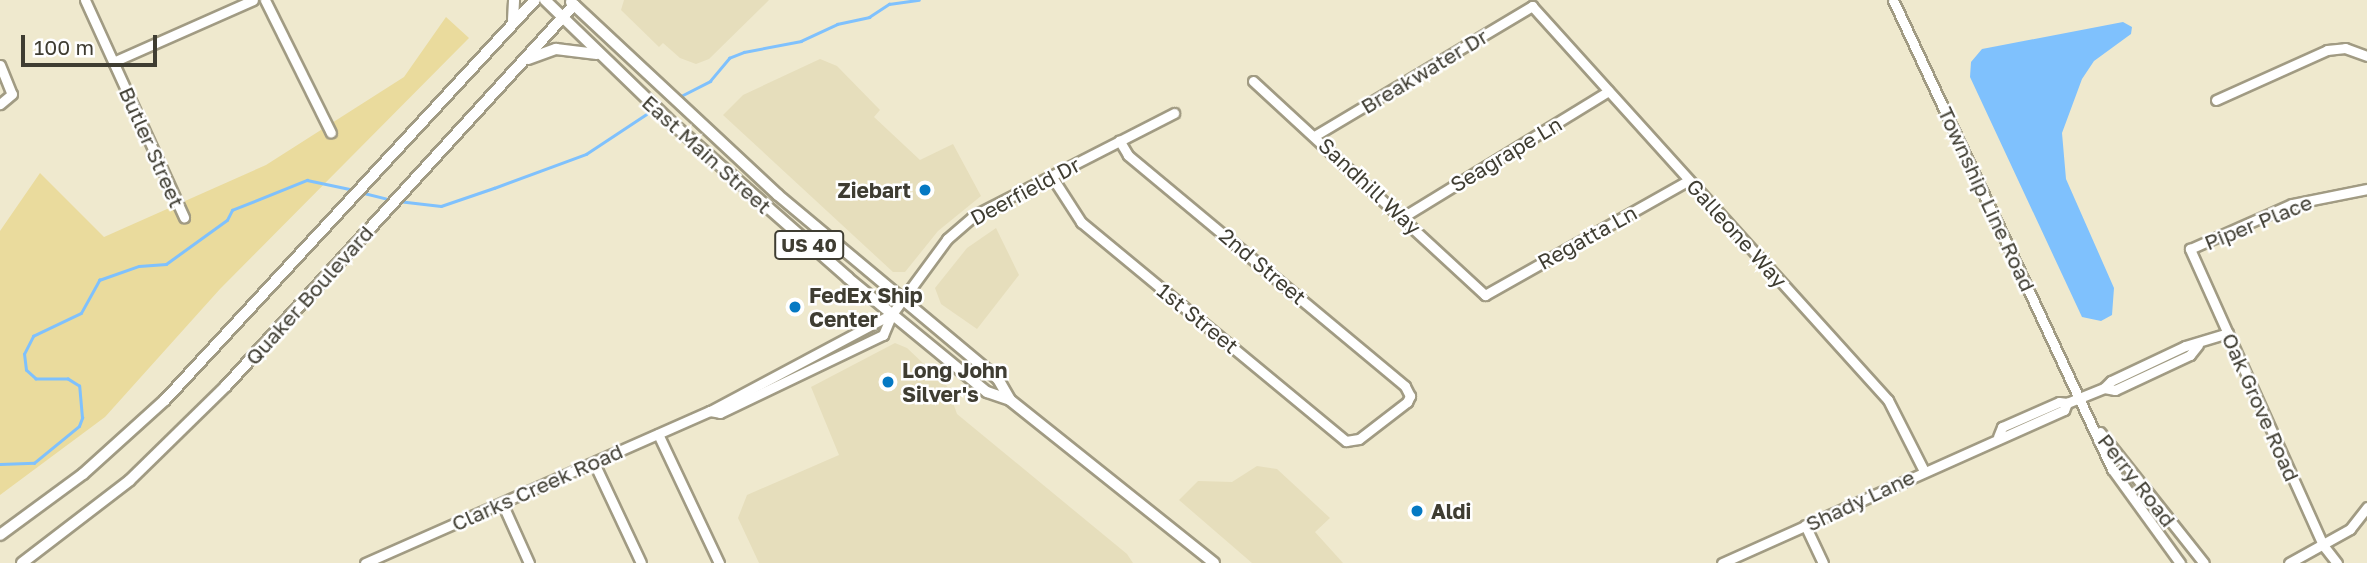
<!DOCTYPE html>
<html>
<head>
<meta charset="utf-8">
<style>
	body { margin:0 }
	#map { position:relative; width:2367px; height:563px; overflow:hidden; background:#efe9ce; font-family:"Golos Text",sans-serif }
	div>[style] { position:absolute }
	.built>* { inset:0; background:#e6debc }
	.green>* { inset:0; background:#eadb9d }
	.water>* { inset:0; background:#7fc1fd }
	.stream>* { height:2.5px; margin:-1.25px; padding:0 1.25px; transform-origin:1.25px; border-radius:1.25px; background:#7fc1fd }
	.roads { filter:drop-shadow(2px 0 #a19b83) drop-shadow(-2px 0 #a19b83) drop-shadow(0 2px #a19b83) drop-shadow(0 -2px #a19b83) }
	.minor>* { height:9px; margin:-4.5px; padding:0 4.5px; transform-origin:4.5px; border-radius:4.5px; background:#fff }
	.major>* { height:10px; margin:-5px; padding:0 5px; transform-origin:5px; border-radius:5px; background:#fff }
	.dots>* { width:19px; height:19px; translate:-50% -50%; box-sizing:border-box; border:4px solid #fff; border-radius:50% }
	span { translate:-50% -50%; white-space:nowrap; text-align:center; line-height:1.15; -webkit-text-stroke:5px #fff; paint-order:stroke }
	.shield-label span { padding:2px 5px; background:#fff; border:2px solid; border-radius:5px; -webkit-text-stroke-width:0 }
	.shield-label { font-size:19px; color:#3f3d32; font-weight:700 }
	.street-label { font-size:21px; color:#3f3d32 }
	.poi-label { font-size:21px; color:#3f3d32; font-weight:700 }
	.right { translate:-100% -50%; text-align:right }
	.left { translate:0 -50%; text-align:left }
	.scale { position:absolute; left:21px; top:35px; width:136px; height:32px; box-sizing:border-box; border:4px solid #3f3d32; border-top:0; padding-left:9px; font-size:21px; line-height:24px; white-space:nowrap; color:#3f3d32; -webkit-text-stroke:5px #fff; paint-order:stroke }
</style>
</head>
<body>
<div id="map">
	<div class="built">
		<div style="clip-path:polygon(624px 0,769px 0,709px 59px,696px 64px,680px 58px,663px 43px,659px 47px,621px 10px)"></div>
		<div style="clip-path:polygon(820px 59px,837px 66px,880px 110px,874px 117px,920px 160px,953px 144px,981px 196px,938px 231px,905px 272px,893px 272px,723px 115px,743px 95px)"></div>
		<div style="clip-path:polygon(996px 228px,1019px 275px,977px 329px,941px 304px,935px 288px,967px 248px)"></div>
		<div style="clip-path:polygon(895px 343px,907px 348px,947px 386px,957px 414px,1127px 554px,1133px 563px,759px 563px,738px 518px,747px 495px,839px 455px,811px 387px)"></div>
		<div style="clip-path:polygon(1257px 466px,1277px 469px,1330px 518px,1315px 532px,1343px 563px,1252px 563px,1179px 500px,1198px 481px,1232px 482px)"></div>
	</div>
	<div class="green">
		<div style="clip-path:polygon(446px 17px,469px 38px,220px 289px,105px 417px,0 495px,0 231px,40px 173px,104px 237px,266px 165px,404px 77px)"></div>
	</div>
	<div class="water">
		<div style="clip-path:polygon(2123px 22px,2132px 27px,2131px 34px,2094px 61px,2082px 79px,2062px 133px,2066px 179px,2114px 288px,2112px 315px,2101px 321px,2082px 317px,1970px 77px,1971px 62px,1982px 49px)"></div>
	</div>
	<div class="stream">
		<div style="left:679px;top:97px;width:35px;rotate:-27deg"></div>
		<div style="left:710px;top:81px;width:30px;rotate:-50deg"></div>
		<div style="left:729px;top:58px;width:16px;rotate:-22deg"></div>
		<div style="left:744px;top:52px;width:58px;rotate:-10.9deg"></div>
		<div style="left:801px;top:41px;width:40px;rotate:-25deg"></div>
		<div style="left:837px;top:24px;width:33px;rotate:-12deg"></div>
		<div style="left:869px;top:17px;width:24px;rotate:-33deg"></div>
		<div style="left:889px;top:4px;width:30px;rotate:-8deg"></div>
		<div style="left:360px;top:192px;width:32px;rotate:14deg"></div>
		<div style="left:398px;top:201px;width:43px;rotate:6.6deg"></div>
		<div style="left:441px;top:206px;width:56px;rotate:-18.8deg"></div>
		<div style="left:494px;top:188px;width:98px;rotate:-20.3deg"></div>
		<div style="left:586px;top:154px;width:82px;rotate:-33.5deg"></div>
		<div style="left:0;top:464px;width:34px;rotate:-2deg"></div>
		<div style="left:34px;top:463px;width:58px;rotate:-39.4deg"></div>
		<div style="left:79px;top:426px;width:9px;rotate:-69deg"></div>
		<div style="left:82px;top:418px;width:32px;rotate:-95deg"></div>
		<div style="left:79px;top:386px;width:13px;rotate:-148deg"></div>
		<div style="left:68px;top:379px;width:32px;rotate:180deg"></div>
		<div style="left:36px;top:379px;width:13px;rotate:-138deg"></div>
		<div style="left:26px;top:370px;width:16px;rotate:-97deg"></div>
		<div style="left:24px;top:354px;width:20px;rotate:-63deg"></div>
		<div style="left:33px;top:336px;width:53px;rotate:-25.6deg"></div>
		<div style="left:81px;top:313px;width:38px;rotate:-61deg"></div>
		<div style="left:99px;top:280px;width:42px;rotate:-19.3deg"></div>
		<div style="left:139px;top:266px;width:27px;rotate:-4deg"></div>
		<div style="left:166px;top:264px;width:75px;rotate:-35.8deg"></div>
		<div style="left:227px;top:220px;width:11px;rotate:-63deg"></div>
		<div style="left:232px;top:210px;width:81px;rotate:-21.8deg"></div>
		<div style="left:307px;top:180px;width:48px;rotate:12deg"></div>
	</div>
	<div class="roads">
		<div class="minor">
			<div style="left:85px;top:0;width:239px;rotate:65.5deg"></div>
			<div style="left:265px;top:0;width:148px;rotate:63.6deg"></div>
			<div style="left:1893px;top:0;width:518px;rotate:64.97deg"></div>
			<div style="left:2112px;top:469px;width:116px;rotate:54.1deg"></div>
			<div style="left:113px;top:62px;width:153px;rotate:-23.9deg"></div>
			<div style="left:0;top:65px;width:31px;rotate:68deg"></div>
			<div style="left:12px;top:94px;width:16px;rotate:140deg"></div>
			<div style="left:1253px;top:81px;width:316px;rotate:42.7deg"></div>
			<div style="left:1485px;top:295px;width:234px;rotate:-29.4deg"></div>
			<div style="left:2216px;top:100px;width:122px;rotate:-24.2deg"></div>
			<div style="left:2327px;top:50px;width:18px;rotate:-6deg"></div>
			<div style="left:2345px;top:48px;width:23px;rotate:20deg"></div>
			<div style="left:1316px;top:135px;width:252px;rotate:-30.8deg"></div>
			<div style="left:1532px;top:6px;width:531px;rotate:47.9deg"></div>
			<div style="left:1888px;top:400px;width:80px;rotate:63.1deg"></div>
			<div style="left:1052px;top:177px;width:54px;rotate:57.2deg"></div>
			<div style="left:1081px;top:222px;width:344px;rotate:39.6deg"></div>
			<div style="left:1346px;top:441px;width:13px;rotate:-9deg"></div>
			<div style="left:1359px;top:439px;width:61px;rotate:-37.6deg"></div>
			<div style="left:1407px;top:402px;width:7px;rotate:-63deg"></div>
			<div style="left:1410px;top:396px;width:11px;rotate:-117deg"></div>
			<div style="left:1405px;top:386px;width:361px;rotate:-140.2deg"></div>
			<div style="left:1128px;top:155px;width:17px;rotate:-121deg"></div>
			<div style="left:1403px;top:217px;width:241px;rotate:-31.5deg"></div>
			<div style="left:2198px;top:345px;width:13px;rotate:129deg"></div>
			<div style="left:2190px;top:355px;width:83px;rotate:155deg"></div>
			<div style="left:2115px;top:390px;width:11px;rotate:-170deg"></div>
			<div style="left:2104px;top:388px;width:10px;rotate:-45deg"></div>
			<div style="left:2111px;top:381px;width:82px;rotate:-25.3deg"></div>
			<div style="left:2185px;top:346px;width:45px;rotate:-16.8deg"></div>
			<div style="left:710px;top:411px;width:10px;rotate:11deg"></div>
			<div style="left:720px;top:413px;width:181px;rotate:-25.6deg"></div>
			<div style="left:883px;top:335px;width:23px;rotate:-67deg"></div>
			<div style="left:892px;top:314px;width:93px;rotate:-53.7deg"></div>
			<div style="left:947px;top:239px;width:35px;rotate:-41deg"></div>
			<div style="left:973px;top:216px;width:226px;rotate:-27.1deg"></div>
			<div style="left:2100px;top:432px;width:167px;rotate:51.6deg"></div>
			<div style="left:658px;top:434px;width:143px;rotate:64.7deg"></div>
			<div style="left:1998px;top:437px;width:11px;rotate:-68deg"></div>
			<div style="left:2002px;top:427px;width:62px;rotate:-23.7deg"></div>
			<div style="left:2059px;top:402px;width:8px;rotate:7deg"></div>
			<div style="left:2067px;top:403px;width:40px;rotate:-22deg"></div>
			<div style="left:594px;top:463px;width:110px;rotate:64.8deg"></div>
			<div style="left:502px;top:503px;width:66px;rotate:65.8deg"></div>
			<div style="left:1805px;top:525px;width:42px;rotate:64.7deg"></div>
			<div style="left:365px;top:563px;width:377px;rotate:-23.8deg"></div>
			<div style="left:710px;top:411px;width:206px;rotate:-28.1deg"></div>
			<div style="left:1722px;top:563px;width:375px;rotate:-24.1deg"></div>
			<div style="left:2064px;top:410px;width:8px;rotate:-67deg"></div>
			<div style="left:2289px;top:563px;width:70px;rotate:-29.1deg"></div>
			<div style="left:2350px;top:529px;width:28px;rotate:-52deg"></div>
			<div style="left:2337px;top:563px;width:23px;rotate:-128deg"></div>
			<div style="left:2323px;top:545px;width:325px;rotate:-114.2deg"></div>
			<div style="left:2190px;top:249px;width:111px;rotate:-23.8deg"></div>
			<div style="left:2292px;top:204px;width:76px;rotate:-11.3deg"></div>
		</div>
		<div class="major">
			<div style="left:545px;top:0;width:178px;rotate:44.1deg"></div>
			<div style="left:673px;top:124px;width:233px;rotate:41.3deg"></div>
			<div style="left:848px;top:278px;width:180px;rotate:39.4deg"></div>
			<div style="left:987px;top:392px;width:24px;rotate:19deg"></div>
			<div style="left:1010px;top:400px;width:261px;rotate:38.6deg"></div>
			<div style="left:571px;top:2px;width:283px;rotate:43deg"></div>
			<div style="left:778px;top:195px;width:287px;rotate:39.9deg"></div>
			<div style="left:998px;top:379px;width:24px;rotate:60deg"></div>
			<div style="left:513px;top:20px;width:20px;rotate:-87deg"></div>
			<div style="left:528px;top:59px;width:30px;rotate:-20deg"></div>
			<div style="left:556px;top:49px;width:41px;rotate:7deg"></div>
			<div style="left:0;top:535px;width:103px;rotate:-36.3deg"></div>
			<div style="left:83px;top:474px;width:110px;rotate:-42.1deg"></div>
			<div style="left:165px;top:400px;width:545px;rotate:-47.23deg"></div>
			<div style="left:22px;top:563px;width:136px;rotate:-37.5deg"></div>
			<div style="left:130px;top:480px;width:134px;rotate:-44.4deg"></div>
			<div style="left:226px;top:386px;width:516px;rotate:-47.59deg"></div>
		</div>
	</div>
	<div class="dots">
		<div style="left:925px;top:190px;background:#0579c3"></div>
		<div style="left:795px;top:307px;background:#0579c3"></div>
		<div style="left:888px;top:382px;background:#0579c3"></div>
		<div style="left:1417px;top:511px;background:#0579c3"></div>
	</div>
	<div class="shield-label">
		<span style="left:809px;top:245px">US 40</span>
	</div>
	<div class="street-label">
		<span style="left:1424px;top:71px;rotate:-31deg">Breakwater Dr</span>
		<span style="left:152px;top:147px;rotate:66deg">Butler Street</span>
		<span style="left:707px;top:154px;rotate:42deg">East Main Street</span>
		<span style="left:1506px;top:154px;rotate:-31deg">Seagrape Ln</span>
		<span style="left:1370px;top:186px;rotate:43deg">Sandhill Way</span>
		<span style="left:1025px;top:191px;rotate:-28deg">Deerfield Dr</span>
		<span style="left:1987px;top:199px;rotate:65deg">Township Line Road</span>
		<span style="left:2258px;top:222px;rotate:-22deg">Piper Place</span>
		<span style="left:1737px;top:233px;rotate:48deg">Galleone Way</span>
		<span style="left:1587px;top:237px;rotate:-29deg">Regatta Ln</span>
		<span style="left:1263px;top:266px;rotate:40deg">2nd Street</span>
		<span style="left:309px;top:295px;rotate:-48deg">Quaker Boulevard</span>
		<span style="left:1198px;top:318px;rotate:39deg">1st Street</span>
		<span style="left:2261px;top:407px;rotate:66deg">Oak Grove Road</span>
		<span style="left:2137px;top:480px;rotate:52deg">Perry Road</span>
		<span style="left:537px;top:487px;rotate:-24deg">Clarks Creek Road</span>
		<span style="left:1860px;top:500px;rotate:-25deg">Shady Lane</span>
	</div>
	<div class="poi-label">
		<span class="right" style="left:911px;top:190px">Ziebart</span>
		<span class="left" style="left:809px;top:307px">FedEx Ship<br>Center</span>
		<span class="left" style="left:902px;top:382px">Long John<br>Silver's</span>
		<span class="left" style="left:1431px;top:511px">Aldi</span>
	</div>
	<div class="scale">100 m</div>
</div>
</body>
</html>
